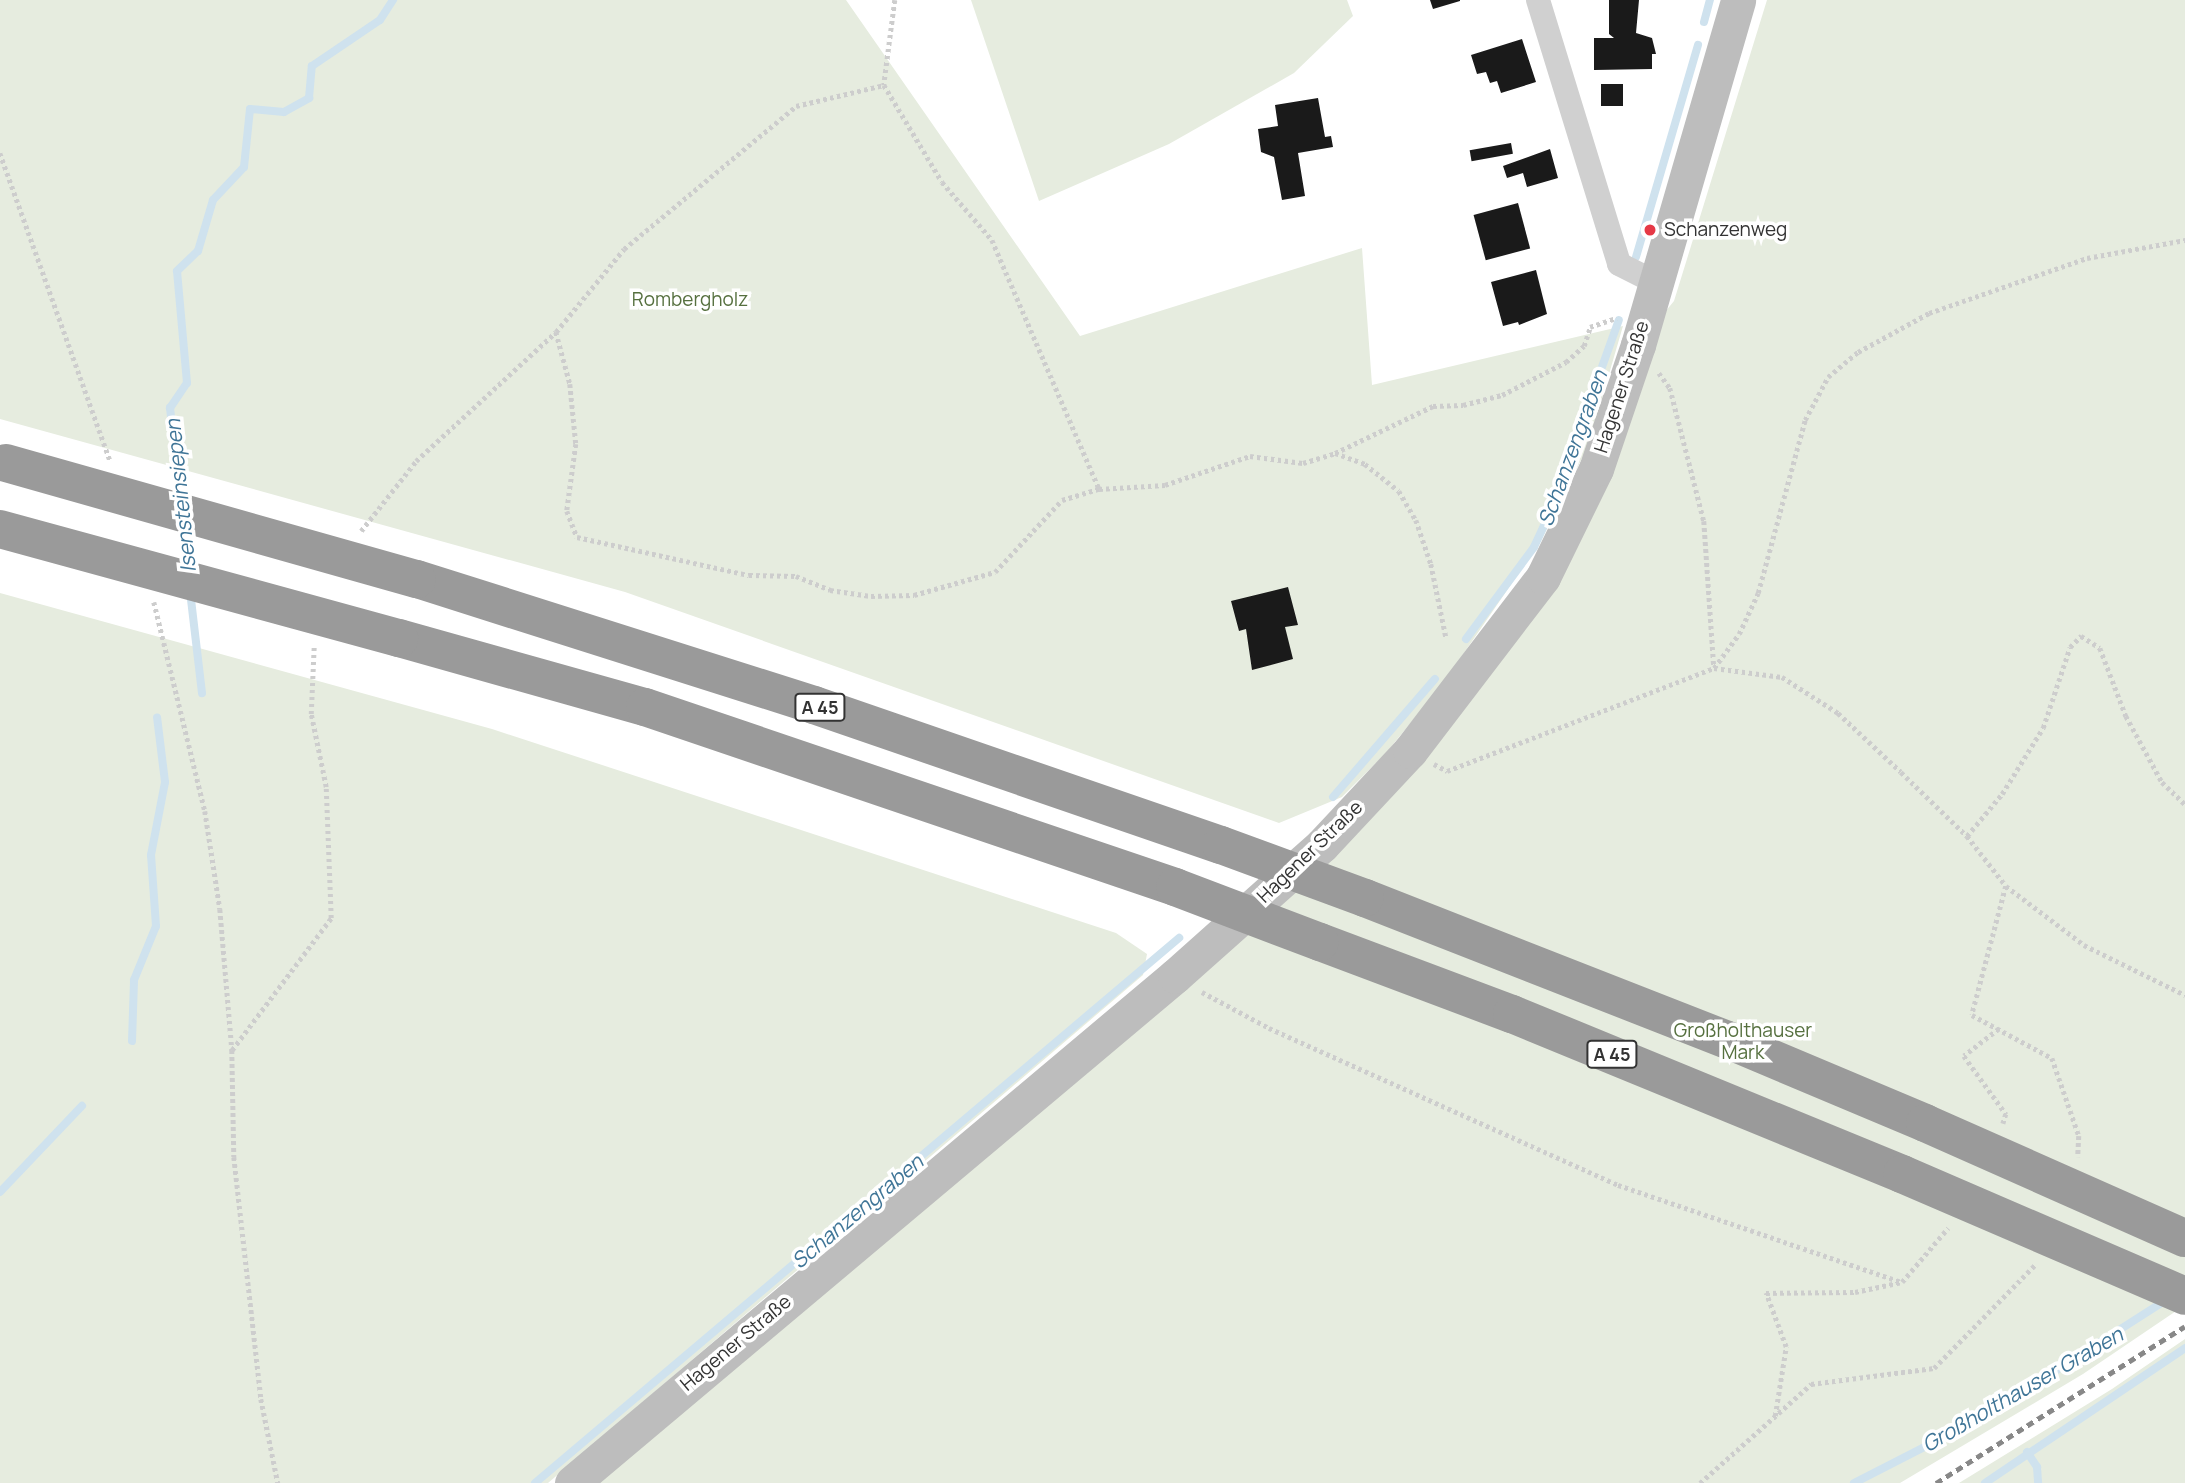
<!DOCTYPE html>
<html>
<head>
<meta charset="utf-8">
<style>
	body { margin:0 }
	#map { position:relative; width:2185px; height:1483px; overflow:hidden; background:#fff; font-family:Manrope,sans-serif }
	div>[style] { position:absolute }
	.green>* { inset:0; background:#e6ecdf }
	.stream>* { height:8px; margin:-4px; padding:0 4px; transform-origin:4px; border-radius:4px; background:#cfe2ee }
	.building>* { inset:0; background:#1a1a1a; transform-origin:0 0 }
	.path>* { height:4.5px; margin-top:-2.25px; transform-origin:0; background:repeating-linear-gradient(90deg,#cdcdcd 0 3.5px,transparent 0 7px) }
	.minor>* { height:24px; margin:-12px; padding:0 12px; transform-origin:12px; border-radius:12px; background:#d0d0d0 }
	.secondary>* { height:35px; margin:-17.5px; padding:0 17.5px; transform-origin:17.5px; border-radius:17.5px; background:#bdbdbd }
	.motorway>* { height:38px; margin:-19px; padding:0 19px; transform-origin:19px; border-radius:19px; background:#9a9a9a }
	.rail>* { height:5px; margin-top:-2.5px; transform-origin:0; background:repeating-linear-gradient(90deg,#888 0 7px,transparent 0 12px) }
	.motorway-bridge>* { height:38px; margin:-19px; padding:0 19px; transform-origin:19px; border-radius:19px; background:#9a9a9a }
	.dots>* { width:19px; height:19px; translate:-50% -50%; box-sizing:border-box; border:4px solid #fff; border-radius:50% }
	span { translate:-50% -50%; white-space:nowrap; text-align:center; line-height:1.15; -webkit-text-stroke:7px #fff; paint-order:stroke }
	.shield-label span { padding:2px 5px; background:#fff; border:2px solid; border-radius:5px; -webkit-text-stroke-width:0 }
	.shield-label { font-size:18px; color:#333; font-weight:700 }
	.poi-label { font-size:19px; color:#333 }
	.left { translate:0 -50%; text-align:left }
	.park-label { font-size:19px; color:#56703f }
	.street-label { font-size:19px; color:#333 }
	.water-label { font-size:21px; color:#3f7597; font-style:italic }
</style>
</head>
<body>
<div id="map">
	<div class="green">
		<div style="clip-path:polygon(0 0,846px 0,1080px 336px,1362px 248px,1372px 385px,1623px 326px,1588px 446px,1541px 541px,1444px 682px,1386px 753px,1342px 797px,1279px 823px,625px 592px,0 419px)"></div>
		<div style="clip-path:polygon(971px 0,1347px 0,1353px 16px,1294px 73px,1169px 144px,1039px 201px)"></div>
		<div style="clip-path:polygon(1767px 0,2185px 0,2185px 1305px,2083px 1374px,1900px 1483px,587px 1483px,1322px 845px,1543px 577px,1638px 345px,1674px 301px)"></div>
		<div style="clip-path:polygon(0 593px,492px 729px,1116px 933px,1147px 954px,1143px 975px,548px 1483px,0 1483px)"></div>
		<div style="clip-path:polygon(2185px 1339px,2185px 1483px,1959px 1483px,2112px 1389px)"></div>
	</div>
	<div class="stream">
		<div style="left:1704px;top:22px;width:23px;rotate:-75deg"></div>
		<div style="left:1636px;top:257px;width:221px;rotate:-73.7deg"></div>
		<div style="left:180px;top:501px;width:94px;rotate:-96.1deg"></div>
		<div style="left:170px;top:408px;width:30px;rotate:-56deg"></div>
		<div style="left:187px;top:383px;width:112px;rotate:-95.1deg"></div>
		<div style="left:177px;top:271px;width:29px;rotate:-44deg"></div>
		<div style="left:198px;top:251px;width:53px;rotate:-73.6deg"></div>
		<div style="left:213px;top:200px;width:45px;rotate:-46.8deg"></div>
		<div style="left:244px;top:167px;width:58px;rotate:-84.1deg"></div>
		<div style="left:250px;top:109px;width:34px;rotate:5deg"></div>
		<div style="left:284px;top:112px;width:29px;rotate:-29deg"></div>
		<div style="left:309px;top:98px;width:32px;rotate:-85deg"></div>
		<div style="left:312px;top:66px;width:82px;rotate:-34.1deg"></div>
		<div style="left:380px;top:20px;width:24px;rotate:-57deg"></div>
		<div style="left:183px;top:525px;width:46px;rotate:83.8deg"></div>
		<div style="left:190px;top:591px;width:103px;rotate:83.3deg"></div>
		<div style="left:1466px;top:639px;width:114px;rotate:-53.5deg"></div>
		<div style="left:1534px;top:547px;width:35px;rotate:-65deg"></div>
		<div style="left:1549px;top:515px;width:207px;rotate:-70.3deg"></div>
		<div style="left:1333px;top:797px;width:156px;rotate:-49.2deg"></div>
		<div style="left:132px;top:1041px;width:61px;rotate:-88.1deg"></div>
		<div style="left:134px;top:980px;width:58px;rotate:-67.8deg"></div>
		<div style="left:156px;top:926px;width:71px;rotate:-94deg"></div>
		<div style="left:151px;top:855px;width:74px;rotate:-79.1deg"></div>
		<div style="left:165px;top:782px;width:65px;rotate:-97deg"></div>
		<div style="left:0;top:1192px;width:119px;rotate:-46.4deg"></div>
		<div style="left:2027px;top:1452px;width:18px;rotate:56deg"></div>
		<div style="left:2037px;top:1467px;width:16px;rotate:86deg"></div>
		<div style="left:535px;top:1483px;width:844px;rotate:-40.24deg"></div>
		<div style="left:1854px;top:1483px;width:145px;rotate:-27.1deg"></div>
		<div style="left:1983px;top:1417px;width:217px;rotate:-32.6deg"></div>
		<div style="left:1985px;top:1483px;width:241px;rotate:-34deg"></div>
	</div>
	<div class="building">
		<div style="clip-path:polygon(1430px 0,1460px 0,1460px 1px,1433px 9px)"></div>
		<div style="clip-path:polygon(1609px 0,1639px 0,1636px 33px,1652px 38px,1656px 54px,1652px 54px,1652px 69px,1594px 70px,1594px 38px,1614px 38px,1609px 34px)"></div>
		<div style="clip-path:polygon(1522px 39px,1536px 82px,1501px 93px,1497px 81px,1490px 83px,1486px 72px,1477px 74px,1471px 55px)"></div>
		<div style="left:1601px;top:84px;width:22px;height:22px"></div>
		<div style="clip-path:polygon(1318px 98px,1325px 137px,1331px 136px,1333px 147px,1298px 153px,1305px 196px,1282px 200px,1274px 157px,1261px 152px,1258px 129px,1278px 126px,1275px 105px)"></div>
		<div style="left:1511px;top:143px;width:11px;height:42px;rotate:80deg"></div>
		<div style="clip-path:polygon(1550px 149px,1558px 178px,1527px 187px,1523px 173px,1507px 178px,1503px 166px)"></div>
		<div style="left:1518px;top:203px;width:47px;height:46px;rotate:75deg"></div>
		<div style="clip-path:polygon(1536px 270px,1547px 314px,1519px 325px,1518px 322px,1503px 326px,1491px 282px)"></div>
		<div style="clip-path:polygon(1288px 587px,1298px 625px,1285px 627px,1293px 659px,1252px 670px,1246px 629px,1239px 631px,1231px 601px)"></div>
	</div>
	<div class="path">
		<div style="left:895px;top:0;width:86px;rotate:97.4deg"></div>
		<div style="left:884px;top:85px;width:113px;rotate:59.1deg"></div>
		<div style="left:942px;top:182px;width:77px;rotate:49.2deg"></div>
		<div style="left:992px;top:240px;width:271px;rotate:66.7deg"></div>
		<div style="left:1099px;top:489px;width:66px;rotate:-3.5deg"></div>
		<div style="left:1165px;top:485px;width:90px;rotate:-18.8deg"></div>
		<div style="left:1250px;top:456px;width:53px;rotate:7.5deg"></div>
		<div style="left:1303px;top:463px;width:34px;rotate:-17deg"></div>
		<div style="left:1335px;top:453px;width:109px;rotate:-25.6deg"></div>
		<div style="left:1433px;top:406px;width:30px;rotate:-2deg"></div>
		<div style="left:1463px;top:405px;width:40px;rotate:-14.4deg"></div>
		<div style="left:1502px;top:395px;width:72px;rotate:-27.3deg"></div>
		<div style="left:1566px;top:362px;width:24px;rotate:-42deg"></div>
		<div style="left:1584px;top:346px;width:20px;rotate:-72deg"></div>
		<div style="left:1590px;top:327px;width:28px;rotate:-19deg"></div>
		<div style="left:0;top:153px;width:326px;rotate:70.3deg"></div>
		<div style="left:556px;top:332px;width:107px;rotate:-50.7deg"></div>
		<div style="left:624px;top:249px;width:224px;rotate:-39.7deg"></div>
		<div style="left:796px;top:106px;width:90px;rotate:-13.4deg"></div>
		<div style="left:1659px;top:373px;width:19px;rotate:54deg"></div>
		<div style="left:1670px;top:388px;width:137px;rotate:75.7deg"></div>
		<div style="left:1704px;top:521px;width:146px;rotate:86.1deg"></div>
		<div style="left:1335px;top:453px;width:32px;rotate:20deg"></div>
		<div style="left:1365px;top:464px;width:43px;rotate:38.5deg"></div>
		<div style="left:1399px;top:491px;width:34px;rotate:60deg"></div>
		<div style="left:1416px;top:520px;width:46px;rotate:71.2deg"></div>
		<div style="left:1431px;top:564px;width:75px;rotate:78.4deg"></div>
		<div style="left:361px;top:531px;width:89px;rotate:-51.8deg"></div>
		<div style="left:416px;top:461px;width:190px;rotate:-42.7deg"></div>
		<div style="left:556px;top:332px;width:54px;rotate:74.9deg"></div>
		<div style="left:570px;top:384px;width:60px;rotate:84.3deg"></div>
		<div style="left:576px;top:444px;width:68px;rotate:97.7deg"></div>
		<div style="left:567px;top:511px;width:28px;rotate:69deg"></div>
		<div style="left:577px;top:537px;width:176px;rotate:12.5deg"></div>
		<div style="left:749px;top:575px;width:47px;rotate:1.2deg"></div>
		<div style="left:796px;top:576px;width:37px;rotate:22deg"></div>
		<div style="left:830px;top:590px;width:41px;rotate:8.3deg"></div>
		<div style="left:871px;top:596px;width:43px;rotate:-1.3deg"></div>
		<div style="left:914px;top:595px;width:84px;rotate:-15.9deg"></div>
		<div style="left:995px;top:572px;width:98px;rotate:-47.1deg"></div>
		<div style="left:1062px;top:500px;width:39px;rotate:-17deg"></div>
		<div style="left:154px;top:602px;width:215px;rotate:76.3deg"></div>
		<div style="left:205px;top:811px;width:99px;rotate:81.3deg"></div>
		<div style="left:220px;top:909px;width:142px;rotate:85.1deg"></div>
		<div style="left:232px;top:1050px;width:107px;rotate:88.9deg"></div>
		<div style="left:234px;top:1157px;width:244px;rotate:83.6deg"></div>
		<div style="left:261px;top:1399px;width:86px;rotate:78.6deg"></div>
		<div style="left:1714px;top:668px;width:42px;rotate:-53.7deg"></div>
		<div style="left:1739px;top:634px;width:45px;rotate:-65.1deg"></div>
		<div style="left:1758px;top:593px;width:179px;rotate:-74.8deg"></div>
		<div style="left:1805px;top:420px;width:49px;rotate:-61.9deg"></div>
		<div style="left:1828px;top:377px;width:39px;rotate:-40deg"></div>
		<div style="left:1858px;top:352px;width:81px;rotate:-28.8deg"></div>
		<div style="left:1929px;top:313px;width:167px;rotate:-19.2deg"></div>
		<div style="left:2087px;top:258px;width:100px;rotate:-10.4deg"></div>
		<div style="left:1434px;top:764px;width:15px;rotate:28deg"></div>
		<div style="left:1447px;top:771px;width:286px;rotate:-21.1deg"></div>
		<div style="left:1714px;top:668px;width:69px;rotate:7.5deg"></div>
		<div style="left:1782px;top:677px;width:67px;rotate:32.7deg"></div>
		<div style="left:1838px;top:713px;width:86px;rotate:43.1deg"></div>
		<div style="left:1901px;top:772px;width:92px;rotate:44.1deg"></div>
		<div style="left:1967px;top:836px;width:63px;rotate:52deg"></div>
		<div style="left:2006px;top:886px;width:98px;rotate:37.1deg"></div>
		<div style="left:2084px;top:945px;width:113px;rotate:26.3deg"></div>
		<div style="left:1967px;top:836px;width:55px;rotate:-50.2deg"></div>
		<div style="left:2002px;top:794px;width:78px;rotate:-58.2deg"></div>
		<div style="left:2043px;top:728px;width:85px;rotate:-71.6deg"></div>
		<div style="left:2070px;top:647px;width:16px;rotate:-45deg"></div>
		<div style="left:2081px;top:636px;width:22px;rotate:32deg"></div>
		<div style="left:2100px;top:648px;width:73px;rotate:69.1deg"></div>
		<div style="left:2126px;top:716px;width:75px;rotate:61.4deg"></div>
		<div style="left:2162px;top:782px;width:32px;rotate:44deg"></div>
		<div style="left:2006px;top:886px;width:133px;rotate:104.8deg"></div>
		<div style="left:1972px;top:1015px;width:91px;rotate:28.3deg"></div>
		<div style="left:2052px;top:1058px;width:83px;rotate:70.9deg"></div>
		<div style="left:2079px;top:1136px;width:21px;rotate:93deg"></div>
		<div style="left:1202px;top:992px;width:76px;rotate:28.2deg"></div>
		<div style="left:1269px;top:1028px;width:383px;rotate:24.2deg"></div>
		<div style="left:1618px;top:1185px;width:300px;rotate:18.9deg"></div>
		<div style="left:1999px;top:1029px;width:44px;rotate:142.4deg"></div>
		<div style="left:1964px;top:1056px;width:72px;rotate:54.1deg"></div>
		<div style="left:2006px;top:1114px;width:10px;rotate:107deg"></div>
		<div style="left:232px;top:1050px;width:165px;rotate:-53.1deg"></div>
		<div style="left:331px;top:918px;width:131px;rotate:-92.2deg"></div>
		<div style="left:326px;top:787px;width:75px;rotate:-101.6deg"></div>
		<div style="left:311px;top:714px;width:69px;rotate:-87.5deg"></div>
		<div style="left:1775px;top:1416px;width:70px;rotate:-80.9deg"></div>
		<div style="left:1786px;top:1347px;width:58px;rotate:-110.3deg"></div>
		<div style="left:1766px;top:1293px;width:89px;rotate:-0.6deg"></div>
		<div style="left:1855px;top:1292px;width:48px;rotate:-12deg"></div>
		<div style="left:1902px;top:1282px;width:71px;rotate:-49.6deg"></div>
		<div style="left:1700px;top:1483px;width:149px;rotate:-41.7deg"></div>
		<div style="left:1811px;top:1384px;width:124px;rotate:-7.4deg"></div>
		<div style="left:1934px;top:1368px;width:144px;rotate:-45.6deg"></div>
	</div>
	<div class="minor">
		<div style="left:1538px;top:0;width:276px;rotate:72.9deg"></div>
		<div style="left:1619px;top:264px;width:40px;rotate:26.6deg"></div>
	</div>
	<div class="secondary">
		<div style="left:572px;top:1483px;width:788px;rotate:-40.06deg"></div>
		<div style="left:1175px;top:976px;width:197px;rotate:-41.7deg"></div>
		<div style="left:1322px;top:845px;width:129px;rotate:-46.9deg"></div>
		<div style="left:1410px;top:751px;width:219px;rotate:-52.6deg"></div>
		<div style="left:1543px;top:577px;width:120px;rotate:-63.9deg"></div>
		<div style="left:1596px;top:469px;width:131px;rotate:-71.3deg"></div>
		<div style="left:1638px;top:345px;width:359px;rotate:-73.8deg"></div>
	</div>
	<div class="motorway">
		<div style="left:417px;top:579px;width:417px;rotate:17.6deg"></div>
		<div style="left:814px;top:705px;width:430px;rotate:19deg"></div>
		<div style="left:399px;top:638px;width:255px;rotate:15.7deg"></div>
		<div style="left:645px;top:707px;width:560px;rotate:18.76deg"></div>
		<div style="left:1365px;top:898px;width:390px;rotate:21.4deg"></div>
		<div style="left:1728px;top:1040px;width:214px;rotate:22.8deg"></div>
		<div style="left:1320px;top:942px;width:205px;rotate:20.6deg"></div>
		<div style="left:1512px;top:1014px;width:422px;rotate:22.3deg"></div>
	</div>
	<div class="rail">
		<div style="left:1936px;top:1483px;width:294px;rotate:-32.2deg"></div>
	</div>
	<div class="motorway-bridge">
		<div style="left:6px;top:463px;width:427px;rotate:15.8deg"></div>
		<div style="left:0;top:529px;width:414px;rotate:15.3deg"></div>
		<div style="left:1221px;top:845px;width:153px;rotate:20.2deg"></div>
		<div style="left:1175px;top:887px;width:155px;rotate:20.8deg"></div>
		<div style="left:1925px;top:1123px;width:284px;rotate:23.9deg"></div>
		<div style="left:1902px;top:1174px;width:308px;rotate:23.3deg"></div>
	</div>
	<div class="dots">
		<div style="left:1650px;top:230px;background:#e63946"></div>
	</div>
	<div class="shield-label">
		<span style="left:820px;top:707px">A 45</span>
		<span style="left:1612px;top:1054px">A 45</span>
	</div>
	<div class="poi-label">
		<span class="left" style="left:1664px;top:230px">Schanzenweg</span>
	</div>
	<div class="park-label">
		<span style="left:690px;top:300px">Rombergholz</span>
		<span style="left:1743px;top:1042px">Großholthauser<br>Mark</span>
	</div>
	<div class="street-label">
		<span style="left:1622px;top:387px;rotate:-72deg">Hagener Straße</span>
		<span style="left:1310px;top:852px;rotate:-44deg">Hagener Straße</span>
		<span style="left:736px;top:1343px;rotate:-40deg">Hagener Straße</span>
	</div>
	<div class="water-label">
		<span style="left:1572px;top:448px;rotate:-70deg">Schanzengraben</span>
		<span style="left:180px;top:496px;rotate:-96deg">Isensteinsiepen</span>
		<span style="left:857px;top:1211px;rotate:-40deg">Schanzengraben</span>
		<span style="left:2022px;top:1389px;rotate:-30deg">Großholthauser Graben</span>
	</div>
</div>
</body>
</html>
